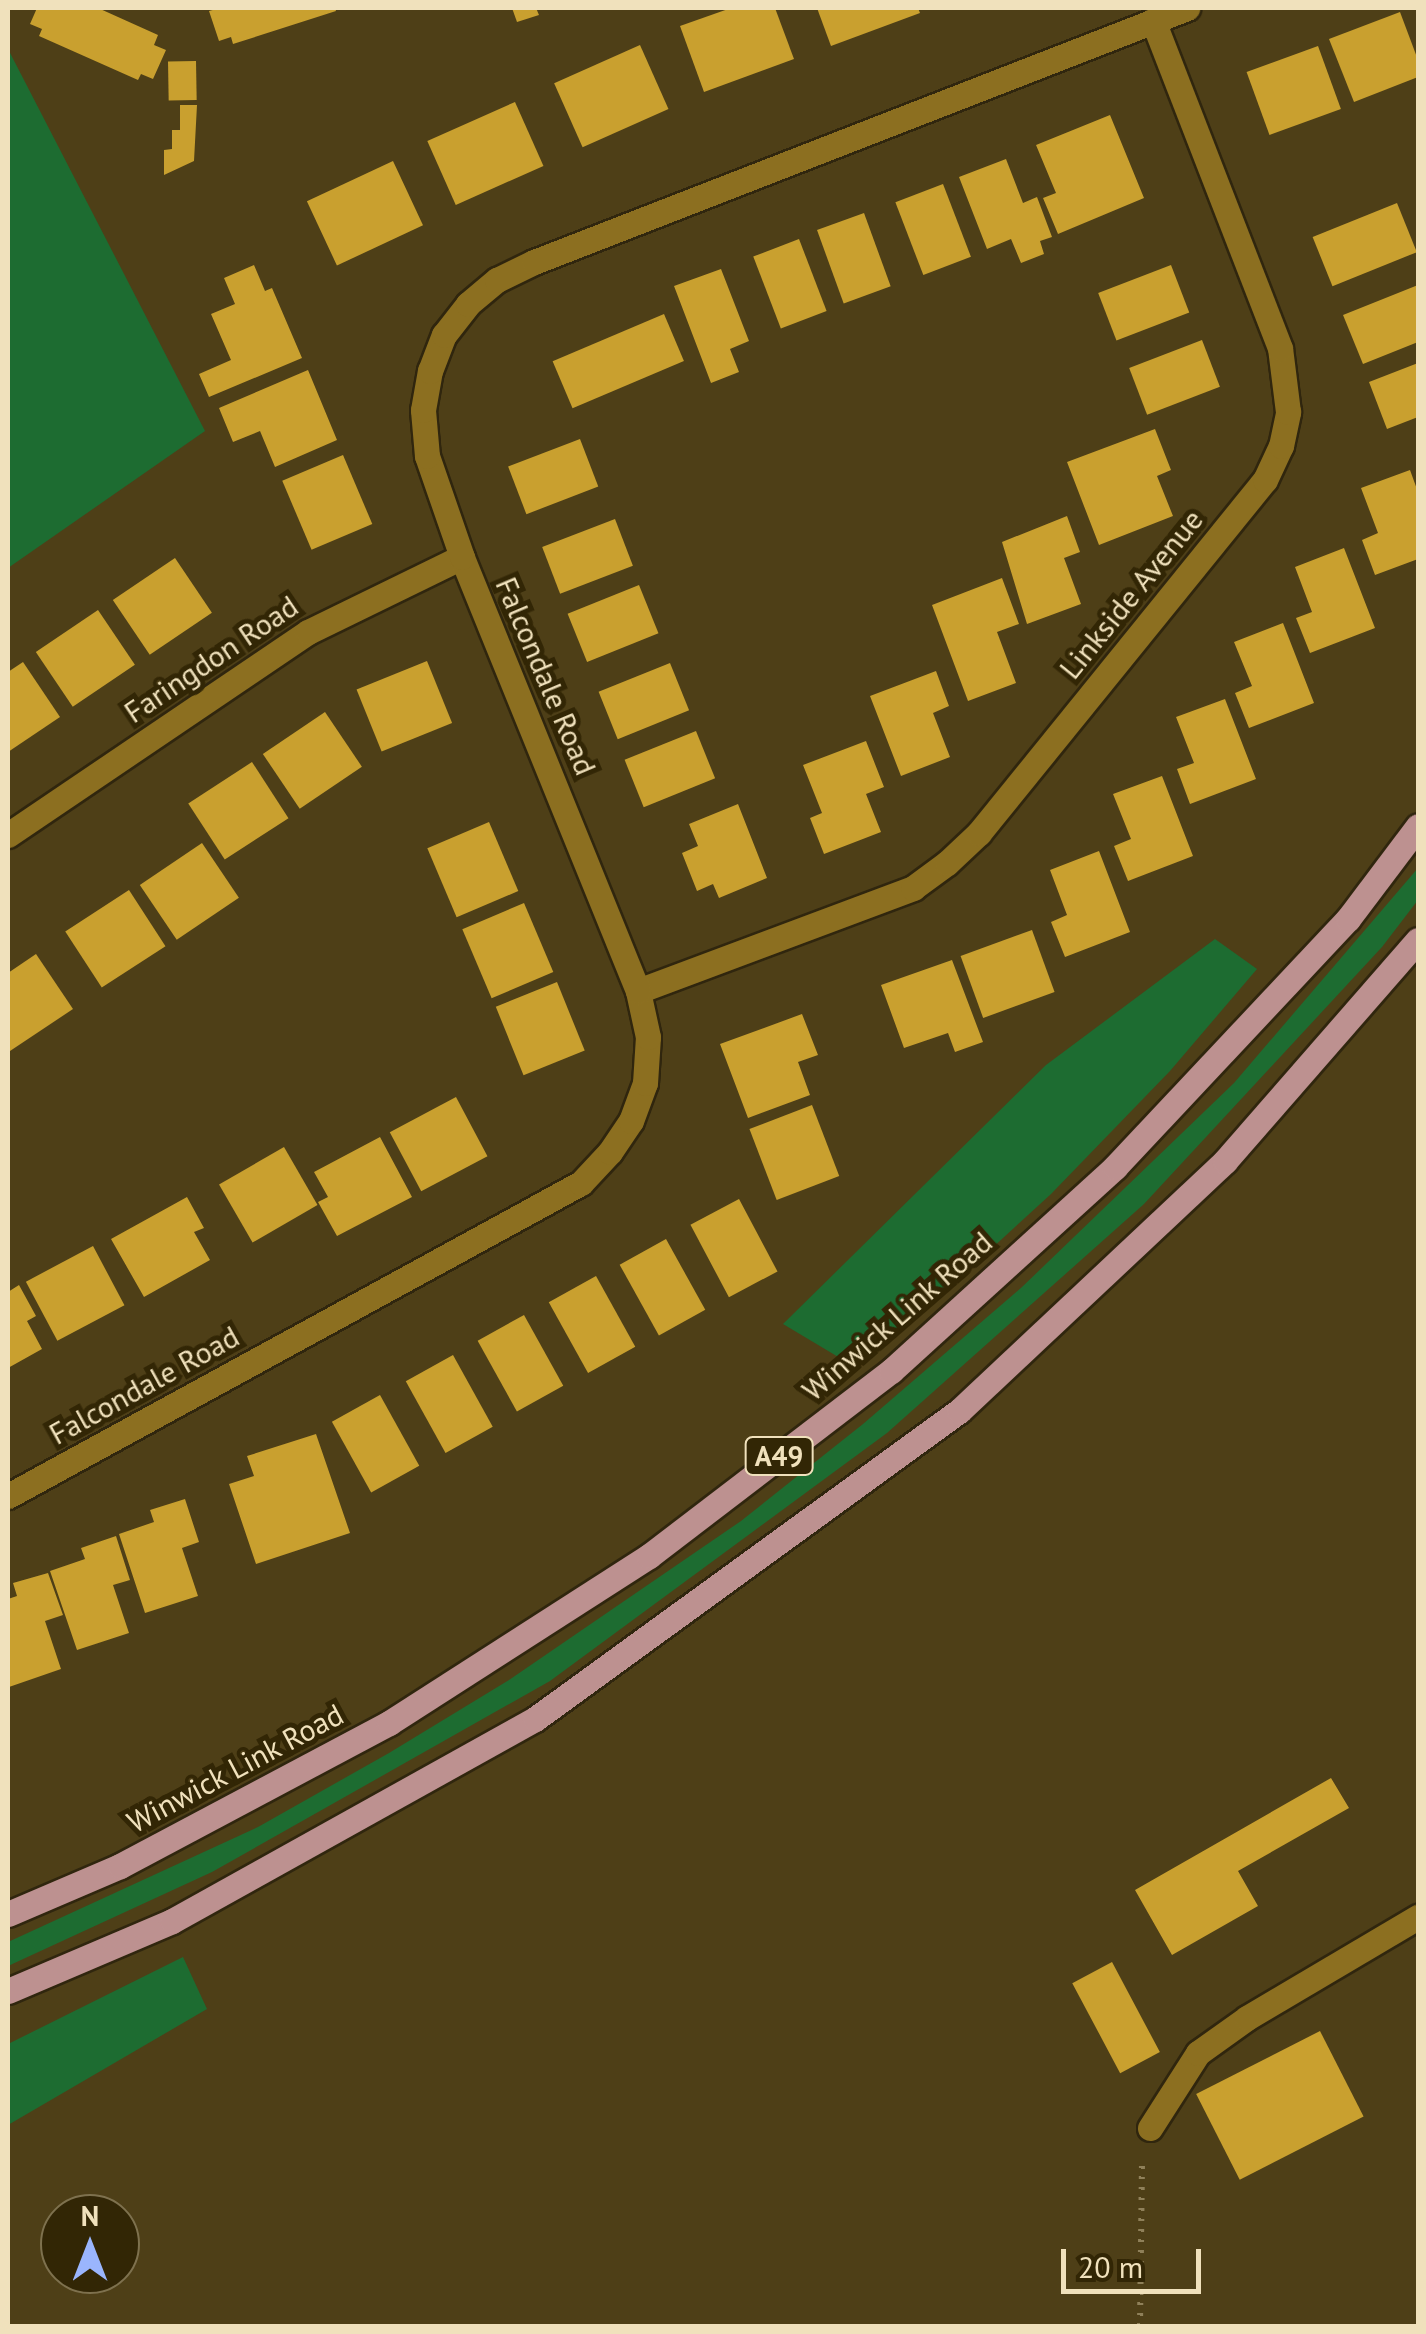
<!DOCTYPE html>
<html>
<head>
<meta charset="utf-8">
<style>
	body { margin:0 }
	#map { position:relative; width:1426px; height:2334px; overflow:hidden; background:#4e3f17; font-family:"PT Sans",sans-serif }
	div>[style] { position:absolute }
	.green>* { inset:0; background:#1d6c31 }
	.building>* { inset:0; background:#c9a02f; transform-origin:0 0 }
	.path>* { height:6px; margin-top:-3px; transform-origin:0; background:repeating-linear-gradient(90deg,#8f8059 0 2.5px,transparent 0 10.5px) }
	.roads { filter:drop-shadow(2px 0 #30260e) drop-shadow(-2px 0 #30260e) drop-shadow(0 2px #30260e) drop-shadow(0 -2px #30260e) }
	.minor>* { height:25px; margin:-12.5px; padding:0 12.5px; transform-origin:12.5px; border-radius:12.5px; background:#8c6f20 }
	.major>* { height:25px; margin:-12.5px; padding:0 12.5px; transform-origin:12.5px; border-radius:12.5px; background:#bd9190 }
	span { translate:-50% -50%; white-space:nowrap; text-align:center; line-height:1.15; -webkit-text-stroke:10px #322605; paint-order:stroke }
	.shield-label span { padding:2px 8px; background:#322605; border:2px solid; border-radius:8px; -webkit-text-stroke-width:0 }
	.shield-label { font-size:28px; color:#f0e1bc; font-weight:700 }
	.street-label { font-size:30px; color:#f0e1bc }
	.frame { position:absolute; inset:0; border:10px solid #f0e1bc; pointer-events:none }
	.north { position:absolute; left:40px; top:2194px; width:100px; height:100px; box-sizing:border-box; background:#322605; border:2px solid #7e714e; border-radius:50%; rotate:0deg; font-size:28px; font-weight:700; line-height:40px; text-align:center; color:#f0e1bc }
	.north::after { content:''; display:block; margin:auto; width:35px; height:45px; background:#9ab5fd; clip-path:polygon(50% 0,100% 100%,50% 72%,0 100%) }
	.scale { position:absolute; left:1061px; top:2249px; width:140px; height:45px; box-sizing:border-box; border:5px solid #f0e1bc; border-top:0; padding-left:12px; font-size:30px; line-height:35px; white-space:nowrap; color:#f0e1bc; -webkit-text-stroke:8px #322605; paint-order:stroke }
</style>
</head>
<body>
<div id="map">
	<div class="green">
		<div style="clip-path:polygon(8px 49px,205px 431px,8px 568px)"></div>
		<div style="clip-path:polygon(1418px 868px,1418px 900px,1382px 947px,1144px 1204px,887px 1433px,550px 1681px,212px 1872px,8px 1966px,8px 1942px,258px 1827px,389px 1753px,509px 1680px,741px 1521px,863px 1424px,1022px 1287px,1234px 1083px)"></div>
		<div style="clip-path:polygon(1215px 939px,1257px 969px,1170px 1071px,1051px 1194px,894px 1338px,855px 1367px,783px 1324px,1046px 1065px)"></div>
		<div style="clip-path:polygon(183px 1957px,207px 2009px,8px 2125px,8px 2044px)"></div>
	</div>
	<div class="building">
		<div style="clip-path:polygon(37px 8px,98px 8px,158px 35px,154px 45px,166px 50px,153px 79px,141px 74px,138px 80px,39px 36px,42px 29px,30px 24px)"></div>
		<div style="clip-path:polygon(220px 8px,335px 8px,336px 11px,233px 44px,231px 37px,219px 41px,209px 11px)"></div>
		<div style="clip-path:polygon(512px 8px,536px 8px,539px 15px,517px 22px)"></div>
		<div style="clip-path:polygon(731px 8px,775px 8px,794px 59px,704px 92px,680px 26px)"></div>
		<div style="clip-path:polygon(817px 8px,918px 8px,920px 13px,831px 46px)"></div>
		<div style="clip-path:polygon(1400px 12px,1418px 60px,1418px 77px,1354px 102px,1329px 39px)"></div>
		<div style="left:640px;top:45px;width:70px;height:94px;rotate:66deg"></div>
		<div style="left:1318px;top:46px;width:67px;height:76px;rotate:70deg"></div>
		<div style="left:196px;top:61px;width:39px;height:28px;rotate:89deg"></div>
		<div style="left:515px;top:102px;width:70px;height:96px;rotate:66deg"></div>
		<div style="clip-path:polygon(180px 105px,197px 105px,194px 161px,164px 175px,164px 150px,172px 149px,172px 130px,180px 130px)"></div>
		<div style="clip-path:polygon(1110px 115px,1144px 198px,1058px 234px,1043px 198px,1056px 193px,1036px 145px)"></div>
		<div style="clip-path:polygon(1006px 159px,1023px 203px,1037px 197px,1052px 237px,1040px 241px,1044px 254px,1021px 263px,1011px 239px,987px 249px,959px 177px)"></div>
		<div style="left:393px;top:161px;width:71px;height:95px;rotate:65deg"></div>
		<div style="left:943px;top:184px;width:78px;height:51px;rotate:69deg"></div>
		<div style="left:1397px;top:203px;width:53px;height:91px;rotate:68deg"></div>
		<div style="left:864px;top:213px;width:78px;height:50px;rotate:70deg"></div>
		<div style="left:799px;top:239px;width:77px;height:49px;rotate:69deg"></div>
		<div style="clip-path:polygon(254px 265px,265px 291px,272px 288px,302px 358px,209px 397px,199px 374px,231px 360px,211px 314px,235px 304px,224px 278px)"></div>
		<div style="left:1171px;top:265px;width:51px;height:78px;rotate:69deg"></div>
		<div style="clip-path:polygon(721px 269px,749px 341px,730px 349px,739px 372px,711px 383px,674px 286px)"></div>
		<div style="clip-path:polygon(1418px 285px,1418px 342px,1363px 364px,1343px 315px)"></div>
		<div style="left:664px;top:314px;width:51px;height:121px;rotate:67deg"></div>
		<div style="left:1202px;top:340px;width:50px;height:78px;rotate:69deg"></div>
		<div style="clip-path:polygon(1418px 363px,1418px 417px,1387px 429px,1369px 382px)"></div>
		<div style="clip-path:polygon(308px 370px,337px 440px,275px 467px,260px 431px,233px 442px,219px 408px)"></div>
		<div style="clip-path:polygon(1155px 429px,1171px 470px,1157px 476px,1173px 516px,1099px 545px,1067px 462px)"></div>
		<div style="left:580px;top:439px;width:51px;height:77px;rotate:69deg"></div>
		<div style="left:343px;top:455px;width:75px;height:66px;rotate:67deg"></div>
		<div style="clip-path:polygon(1410px 470px,1418px 492px,1418px 559px,1375px 575px,1362px 540px,1378px 533px,1361px 488px)"></div>
		<div style="clip-path:polygon(1067px 516px,1080px 552px,1064px 558px,1081px 604px,1027px 624px,1002px 542px)"></div>
		<div style="left:615px;top:519px;width:50px;height:78px;rotate:69deg"></div>
		<div style="clip-path:polygon(1344px 548px,1375px 628px,1310px 653px,1296px 618px,1312px 612px,1295px 567px)"></div>
		<div style="left:175px;top:558px;width:66px;height:75px;rotate:56deg"></div>
		<div style="clip-path:polygon(1002px 578px,1019px 624px,997px 632px,1016px 683px,968px 701px,932px 605px)"></div>
		<div style="left:639px;top:585px;width:52px;height:77px;rotate:68deg"></div>
		<div style="left:98px;top:610px;width:66px;height:75px;rotate:56deg"></div>
		<div style="clip-path:polygon(1283px 623px,1314px 703px,1249px 728px,1235px 693px,1252px 686px,1234px 642px)"></div>
		<div style="left:427px;top:661px;width:67px;height:76px;rotate:68deg"></div>
		<div style="clip-path:polygon(23px 662px,60px 717px,8px 752px,8px 672px)"></div>
		<div style="left:670px;top:663px;width:51px;height:77px;rotate:68deg"></div>
		<div style="clip-path:polygon(936px 671px,949px 706px,933px 713px,950px 757px,901px 776px,870px 696px)"></div>
		<div style="clip-path:polygon(1225px 699px,1256px 779px,1190px 804px,1177px 769px,1194px 763px,1176px 717px)"></div>
		<div style="left:325px;top:712px;width:66px;height:75px;rotate:56deg"></div>
		<div style="left:696px;top:731px;width:51px;height:77px;rotate:68deg"></div>
		<div style="clip-path:polygon(866px 741px,884px 787px,866px 794px,881px 832px,824px 854px,810px 818px,822px 813px,803px 765px)"></div>
		<div style="left:252px;top:762px;width:67px;height:76px;rotate:57deg"></div>
		<div style="clip-path:polygon(1162px 776px,1193px 856px,1128px 881px,1114px 846px,1131px 839px,1113px 794px)"></div>
		<div style="clip-path:polygon(738px 804px,767px 878px,719px 898px,713px 884px,697px 891px,682px 853px,698px 846px,689px 824px)"></div>
		<div style="left:489px;top:822px;width:75px;height:67px;rotate:67deg"></div>
		<div style="left:202px;top:843px;width:66px;height:75px;rotate:56deg"></div>
		<div style="clip-path:polygon(1099px 851px,1130px 932px,1065px 957px,1051px 922px,1067px 915px,1050px 870px)"></div>
		<div style="left:129px;top:890px;width:67px;height:76px;rotate:57deg"></div>
		<div style="left:524px;top:903px;width:75px;height:67px;rotate:67deg"></div>
		<div style="left:1032px;top:930px;width:66px;height:76px;rotate:70deg"></div>
		<div style="clip-path:polygon(36px 954px,73px 1009px,10px 1051px,8px 973px)"></div>
		<div style="clip-path:polygon(952px 960px,983px 1042px,955px 1052px,948px 1033px,904px 1048px,881px 985px)"></div>
		<div style="left:557px;top:982px;width:74px;height:66px;rotate:68deg"></div>
		<div style="clip-path:polygon(802px 1014px,818px 1055px,798px 1062px,810px 1095px,748px 1118px,720px 1044px)"></div>
		<div style="left:456px;top:1097px;width:67px;height:75px;rotate:62deg"></div>
		<div style="left:812px;top:1105px;width:76px;height:67px;rotate:69deg"></div>
		<div style="clip-path:polygon(380px 1137px,412px 1197px,337px 1236px,318px 1202px,328px 1197px,314px 1172px)"></div>
		<div style="left:284px;top:1147px;width:67px;height:75px;rotate:60deg"></div>
		<div style="clip-path:polygon(187px 1197px,204px 1228px,194px 1232px,210px 1260px,144px 1297px,111px 1239px)"></div>
		<div style="left:739px;top:1199px;width:82px;height:55px;rotate:62deg"></div>
		<div style="left:666px;top:1239px;width:81px;height:53px;rotate:61deg"></div>
		<div style="left:93px;top:1246px;width:67px;height:76px;rotate:62deg"></div>
		<div style="left:596px;top:1276px;width:81px;height:54px;rotate:61deg"></div>
		<div style="clip-path:polygon(19px 1285px,36px 1316px,27px 1321px,42px 1349px,8px 1368px,8px 1292px)"></div>
		<div style="left:524px;top:1315px;width:81px;height:53px;rotate:61deg"></div>
		<div style="left:453px;top:1355px;width:82px;height:54px;rotate:61deg"></div>
		<div style="left:380px;top:1395px;width:81px;height:55px;rotate:61deg"></div>
		<div style="clip-path:polygon(316px 1434px,350px 1533px,256px 1564px,229px 1484px,254px 1476px,247px 1456px)"></div>
		<div style="clip-path:polygon(185px 1499px,199px 1542px,182px 1548px,198px 1596px,145px 1613px,119px 1534px,154px 1522px,150px 1510px)"></div>
		<div style="clip-path:polygon(116px 1536px,130px 1580px,113px 1585px,129px 1633px,77px 1650px,50px 1571px,85px 1559px,81px 1548px)"></div>
		<div style="clip-path:polygon(48px 1573px,63px 1615px,45px 1621px,61px 1669px,9px 1687px,8px 1599px,17px 1596px,13px 1583px)"></div>
		<div style="clip-path:polygon(1331px 1778px,1349px 1808px,1238px 1871px,1258px 1906px,1172px 1955px,1135px 1890px)"></div>
		<div style="left:1112px;top:1962px;width:102px;height:45px;rotate:62deg"></div>
		<div style="left:1320px;top:2031px;width:96px;height:139px;rotate:63deg"></div>
	</div>
	<div class="path">
		<div style="left:1140px;top:2326px;width:163px;rotate:-89.3deg"></div>
	</div>
	<div class="roads">
		<div class="minor">
			<div style="left:8px;top:835px;width:362px;rotate:-34.1deg"></div>
			<div style="left:308px;top:632px;width:171px;rotate:-26deg"></div>
			<div style="left:638px;top:991px;width:294px;rotate:-20.5deg"></div>
			<div style="left:913px;top:888px;width:42px;rotate:-36.3deg"></div>
			<div style="left:947px;top:863px;width:44px;rotate:-43.2deg"></div>
			<div style="left:979px;top:833px;width:454px;rotate:-51deg"></div>
			<div style="left:1265px;top:480px;width:38px;rotate:-65deg"></div>
			<div style="left:1281px;top:446px;width:35px;rotate:-78deg"></div>
			<div style="left:1288px;top:412px;width:64px;rotate:-97.1deg"></div>
			<div style="left:1280px;top:348px;width:351px;rotate:-111.2deg"></div>
			<div style="left:8px;top:1496px;width:653px;rotate:-28.65deg"></div>
			<div style="left:581px;top:1183px;width:42px;rotate:-46.9deg"></div>
			<div style="left:610px;top:1152px;width:37px;rotate:-56deg"></div>
			<div style="left:631px;top:1121px;width:40px;rotate:-69.8deg"></div>
			<div style="left:645px;top:1083px;width:46px;rotate:-86.3deg"></div>
			<div style="left:648px;top:1037px;width:47px;rotate:-102.3deg"></div>
			<div style="left:638px;top:991px;width:468px;rotate:-112.1deg"></div>
			<div style="left:462px;top:557px;width:107px;rotate:-109.1deg"></div>
			<div style="left:427px;top:456px;width:46px;rotate:-95deg"></div>
			<div style="left:423px;top:410px;width:40px;rotate:-80deg"></div>
			<div style="left:430px;top:371px;width:39px;rotate:-69deg"></div>
			<div style="left:444px;top:335px;width:39px;rotate:-52deg"></div>
			<div style="left:468px;top:304px;width:38px;rotate:-40deg"></div>
			<div style="left:497px;top:280px;width:41px;rotate:-25.9deg"></div>
			<div style="left:534px;top:262px;width:701px;rotate:-21.25deg"></div>
			<div style="left:1150px;top:2128px;width:89px;rotate:-57.4deg"></div>
			<div style="left:1198px;top:2053px;width:60px;rotate:-35.5deg"></div>
			<div style="left:1247px;top:2018px;width:199px;rotate:-30.6deg"></div>
		</div>
		<div class="major">
			<div style="left:8px;top:1914px;width:122px;rotate:-23.2deg"></div>
			<div style="left:120px;top:1866px;width:305px;rotate:-28deg"></div>
			<div style="left:389px;top:1723px;width:309px;rotate:-32.7deg"></div>
			<div style="left:649px;top:1556px;width:305px;rotate:-37.4deg"></div>
			<div style="left:891px;top:1371px;width:303px;rotate:-42.3deg"></div>
			<div style="left:1115px;top:1167px;width:340px;rotate:-46.8deg"></div>
			<div style="left:1348px;top:919px;width:116px;rotate:-53deg"></div>
			<div style="left:8px;top:1991px;width:178px;rotate:-23.1deg"></div>
			<div style="left:172px;top:1921px;width:415px;rotate:-29.1deg"></div>
			<div style="left:535px;top:1719px;width:524px;rotate:-36deg"></div>
			<div style="left:959px;top:1411px;width:365px;rotate:-43.2deg"></div>
			<div style="left:1225px;top:1161px;width:293px;rotate:-48.9deg"></div>
		</div>
	</div>
	<div class="shield-label">
		<span style="left:779px;top:1456px">A49</span>
	</div>
	<div class="street-label">
		<span style="left:1131px;top:594px;rotate:-51deg">Linkside Avenue</span>
		<span style="left:211px;top:659px;rotate:-34deg">Faringdon Road</span>
		<span style="left:546px;top:676px;rotate:67deg">Falcondale Road</span>
		<span style="left:897px;top:1316px;rotate:-41deg">Winwick Link Road</span>
		<span style="left:144px;top:1385px;rotate:-29deg">Falcondale Road</span>
		<span style="left:235px;top:1768px;rotate:-28deg">Winwick Link Road</span>
	</div>
	<div class="frame"></div>
	<div class="north">N</div>
	<div class="scale">20 m</div>
</div>
</body>
</html>
